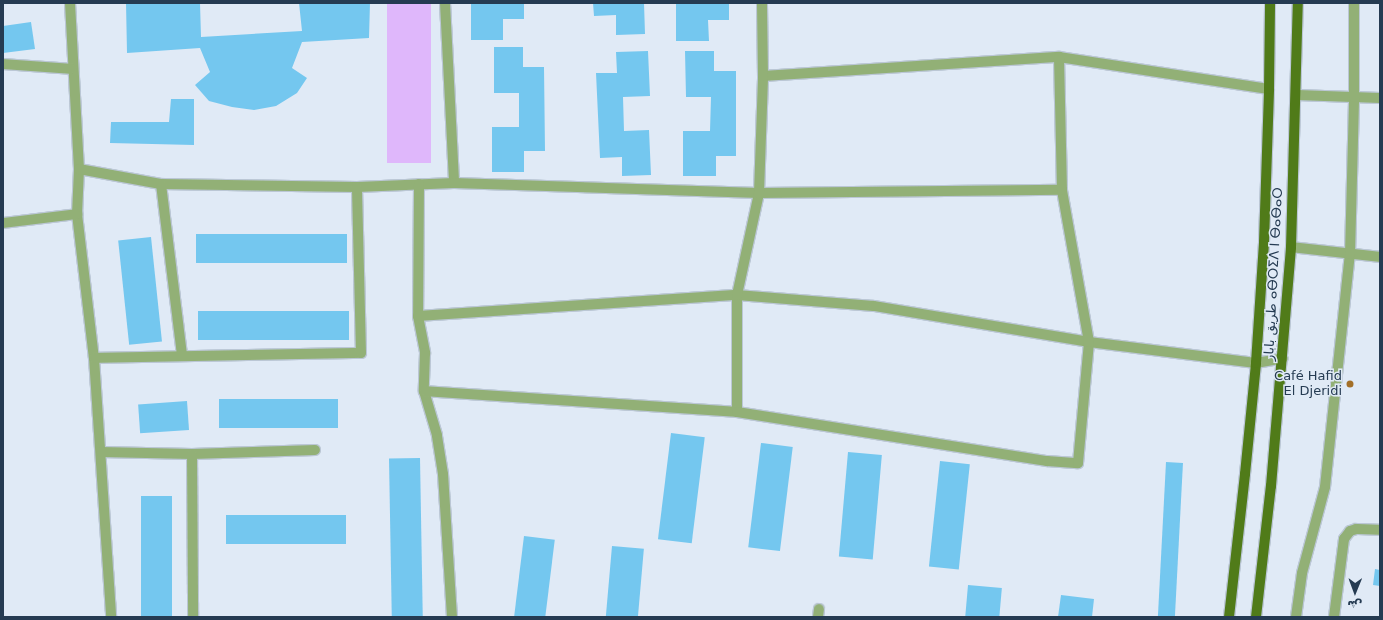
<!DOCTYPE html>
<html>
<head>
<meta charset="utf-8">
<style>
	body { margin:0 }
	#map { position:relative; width:1383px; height:620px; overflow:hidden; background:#e0eaf6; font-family:"DejaVu Sans","Noto Sans Arabic","Noto Sans Tifinagh",sans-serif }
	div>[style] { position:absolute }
	.green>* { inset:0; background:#dfb7fb; transform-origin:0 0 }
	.building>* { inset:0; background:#74c7ef; transform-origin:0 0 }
	.roads { filter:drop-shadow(1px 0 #bbc7d5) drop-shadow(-1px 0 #bbc7d5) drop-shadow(0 1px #bbc7d5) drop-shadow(0 -1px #bbc7d5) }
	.street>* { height:10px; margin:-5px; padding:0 5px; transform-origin:5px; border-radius:5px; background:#92b076 }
	.primary>* { height:10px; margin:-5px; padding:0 5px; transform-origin:5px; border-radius:5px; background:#507b19 }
	.dots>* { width:11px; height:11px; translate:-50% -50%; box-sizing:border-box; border:2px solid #e0eaf6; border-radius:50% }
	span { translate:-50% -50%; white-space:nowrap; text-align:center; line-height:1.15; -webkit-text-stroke:3px #e0eaf6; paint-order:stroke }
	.street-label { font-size:13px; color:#253b52 }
	.poi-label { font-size:13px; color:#253b52 }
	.right { translate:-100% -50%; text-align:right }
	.frame { position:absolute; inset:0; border:4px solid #253b52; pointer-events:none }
	.north { position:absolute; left:1335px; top:572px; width:40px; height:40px; -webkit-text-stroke:3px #e0eaf6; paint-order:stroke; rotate:181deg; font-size:11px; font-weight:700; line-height:16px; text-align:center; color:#253b52 }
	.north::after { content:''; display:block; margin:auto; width:14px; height:18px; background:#253b52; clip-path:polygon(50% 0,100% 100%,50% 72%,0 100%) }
</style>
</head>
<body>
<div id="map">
	<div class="green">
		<div style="left:387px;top:3px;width:44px;height:160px"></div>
	</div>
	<div class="building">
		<div style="clip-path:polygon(126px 3px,200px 3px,201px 37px,302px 31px,299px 3px,370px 3px,369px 38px,302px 42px,292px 68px,307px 78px,297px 93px,276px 106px,254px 110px,232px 107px,209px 101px,195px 85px,210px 72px,200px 48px,127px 53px)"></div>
		<div style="clip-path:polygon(471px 3px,524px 3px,524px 19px,503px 19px,503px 40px,471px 40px)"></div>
		<div style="clip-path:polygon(593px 3px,644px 3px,645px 34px,616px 35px,616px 15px,594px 16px)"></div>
		<div style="clip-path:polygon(676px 3px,729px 3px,729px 20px,708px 20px,709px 41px,676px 41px)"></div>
		<div style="clip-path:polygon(31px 22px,35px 49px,3px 53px,3px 26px)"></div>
		<div style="clip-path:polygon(494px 47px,523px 47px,523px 67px,544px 67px,545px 151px,524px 151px,524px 172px,492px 172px,492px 127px,519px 127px,519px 93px,494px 93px)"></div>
		<div style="clip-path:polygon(648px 51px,650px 96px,623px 97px,624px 131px,649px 130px,651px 175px,622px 176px,622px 157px,600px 158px,596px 73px,617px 73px,616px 52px)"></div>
		<div style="clip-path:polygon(685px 51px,714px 51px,714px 71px,736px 71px,736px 156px,716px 156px,716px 176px,683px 176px,683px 131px,710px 131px,711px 97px,686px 97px)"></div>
		<div style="clip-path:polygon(171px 99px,194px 99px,194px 145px,110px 143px,111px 122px,169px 122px)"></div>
		<div style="left:347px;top:234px;width:29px;height:151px;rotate:90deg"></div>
		<div style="left:151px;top:237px;width:105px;height:33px;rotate:84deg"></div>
		<div style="left:349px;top:311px;width:29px;height:151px;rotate:90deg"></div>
		<div style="left:338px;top:399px;width:29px;height:119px;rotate:90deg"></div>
		<div style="left:187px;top:401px;width:29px;height:49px;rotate:86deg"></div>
		<div style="left:671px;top:433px;width:34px;height:107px;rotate:7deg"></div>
		<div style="left:761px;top:443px;width:32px;height:105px;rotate:7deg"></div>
		<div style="left:848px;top:452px;width:34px;height:105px;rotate:5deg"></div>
		<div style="left:420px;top:458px;width:159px;height:31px;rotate:89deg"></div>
		<div style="left:940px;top:461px;width:30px;height:106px;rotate:6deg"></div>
		<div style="left:1166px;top:462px;width:17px;height:156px;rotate:3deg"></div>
		<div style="left:141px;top:496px;width:31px;height:121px"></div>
		<div style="left:346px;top:515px;width:29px;height:120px;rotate:90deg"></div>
		<div style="left:524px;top:536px;width:31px;height:82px;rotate:7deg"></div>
		<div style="left:612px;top:546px;width:32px;height:72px;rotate:5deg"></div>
		<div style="clip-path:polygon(1375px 569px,1380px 570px,1380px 586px,1373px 585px)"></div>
		<div style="left:968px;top:585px;width:34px;height:32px;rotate:5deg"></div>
		<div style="clip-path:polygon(1061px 595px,1094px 599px,1092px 617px,1058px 617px)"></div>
	</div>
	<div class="roads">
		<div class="street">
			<div style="left:70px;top:3px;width:166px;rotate:86.9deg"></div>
			<div style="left:79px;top:169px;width:45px;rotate:92.5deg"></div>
			<div style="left:77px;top:214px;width:145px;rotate:83.3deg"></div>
			<div style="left:94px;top:358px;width:260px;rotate:86.2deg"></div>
			<div style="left:445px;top:3px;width:180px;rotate:87.1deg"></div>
			<div style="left:3px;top:64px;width:69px;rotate:4.1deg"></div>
			<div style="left:763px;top:76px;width:297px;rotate:-3.7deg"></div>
			<div style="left:1059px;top:57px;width:212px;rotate:8.7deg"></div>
			<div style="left:1297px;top:95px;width:83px;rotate:2.1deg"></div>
			<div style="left:79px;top:169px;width:83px;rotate:10.4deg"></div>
			<div style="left:161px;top:184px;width:196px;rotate:0.9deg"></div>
			<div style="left:357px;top:187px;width:97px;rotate:-2.4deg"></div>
			<div style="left:454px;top:183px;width:305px;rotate:1.9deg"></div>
			<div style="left:759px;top:193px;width:303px;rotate:-0.6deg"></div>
			<div style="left:161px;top:184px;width:173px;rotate:83deg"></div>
			<div style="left:419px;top:184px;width:132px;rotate:90.4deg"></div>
			<div style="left:418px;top:316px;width:38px;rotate:79deg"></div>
			<div style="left:425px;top:353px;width:38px;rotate:92deg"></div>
			<div style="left:3px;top:223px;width:75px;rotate:-6.9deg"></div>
			<div style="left:1291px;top:247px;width:90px;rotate:6.4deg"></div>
			<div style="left:418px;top:316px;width:320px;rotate:-3.8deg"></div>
			<div style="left:737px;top:295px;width:137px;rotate:4.6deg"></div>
			<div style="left:874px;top:306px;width:218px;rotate:9.5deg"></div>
			<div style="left:1089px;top:342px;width:168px;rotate:7.2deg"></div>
			<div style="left:1256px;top:363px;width:27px;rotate:-10deg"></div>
			<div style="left:94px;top:358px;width:267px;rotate:-1.1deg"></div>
			<div style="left:361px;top:353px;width:166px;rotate:-91.4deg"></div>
			<div style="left:737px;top:412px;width:117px;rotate:-90deg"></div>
			<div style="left:737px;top:295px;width:104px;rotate:-77.8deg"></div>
			<div style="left:759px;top:193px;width:117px;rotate:-88deg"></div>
			<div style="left:763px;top:76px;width:73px;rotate:-90.8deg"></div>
			<div style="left:101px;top:452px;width:91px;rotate:1.3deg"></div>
			<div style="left:192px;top:454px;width:123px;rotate:-1.9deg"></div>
			<div style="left:192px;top:454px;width:163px;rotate:89.6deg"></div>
			<div style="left:452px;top:617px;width:143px;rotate:-93.6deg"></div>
			<div style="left:443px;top:474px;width:39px;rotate:-99deg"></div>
			<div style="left:437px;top:435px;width:46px;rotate:-106.5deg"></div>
			<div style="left:424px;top:391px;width:314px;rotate:3.8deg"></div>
			<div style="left:737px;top:412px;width:314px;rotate:9deg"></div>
			<div style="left:1047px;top:461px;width:31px;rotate:4deg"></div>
			<div style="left:1078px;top:463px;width:121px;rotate:-84.8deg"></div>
			<div style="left:1089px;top:342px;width:154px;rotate:-100.1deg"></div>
			<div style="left:1062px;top:190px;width:133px;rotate:-91.3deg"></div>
			<div style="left:818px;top:617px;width:8px;rotate:-83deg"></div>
			<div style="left:1296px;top:617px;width:44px;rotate:-82.2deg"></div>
			<div style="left:1302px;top:573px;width:89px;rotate:-75deg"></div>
			<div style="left:1325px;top:487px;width:234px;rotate:-83.9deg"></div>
			<div style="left:1350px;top:254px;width:157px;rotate:-88.5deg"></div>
			<div style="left:1354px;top:97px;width:94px;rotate:-90deg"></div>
			<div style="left:1334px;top:617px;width:79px;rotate:-82.7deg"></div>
			<div style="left:1344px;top:539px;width:10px;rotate:-53deg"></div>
			<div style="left:1350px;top:531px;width:6px;rotate:-18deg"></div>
			<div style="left:1356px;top:529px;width:24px;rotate:2deg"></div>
		</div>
		<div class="primary">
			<div style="left:1229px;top:617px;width:144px;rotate:-83.6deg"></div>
			<div style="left:1245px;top:474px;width:112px;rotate:-84.3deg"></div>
			<div style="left:1256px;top:363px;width:121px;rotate:-86.2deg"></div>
			<div style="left:1264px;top:242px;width:153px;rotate:-88.1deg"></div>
			<div style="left:1269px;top:89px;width:86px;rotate:-89.3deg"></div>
			<div style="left:1256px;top:617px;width:132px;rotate:-83.5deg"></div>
			<div style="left:1271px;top:486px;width:240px;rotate:-85.2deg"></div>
			<div style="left:1291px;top:247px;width:244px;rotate:-88.4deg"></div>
		</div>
	</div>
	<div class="dots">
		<div style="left:1350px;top:384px;background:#a36f27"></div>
	</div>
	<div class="street-label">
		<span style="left:1274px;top:274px;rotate:-87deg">طريق بابار ⴰⴱⵔⵉⴷ ⵏ ⴱⴰⴱⴰⵔ</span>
	</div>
	<div class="poi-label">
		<span class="right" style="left:1342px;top:384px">Café Hafid<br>El Djeridi</span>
	</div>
	<div class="frame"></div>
	<div class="north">ش</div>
</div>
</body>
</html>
